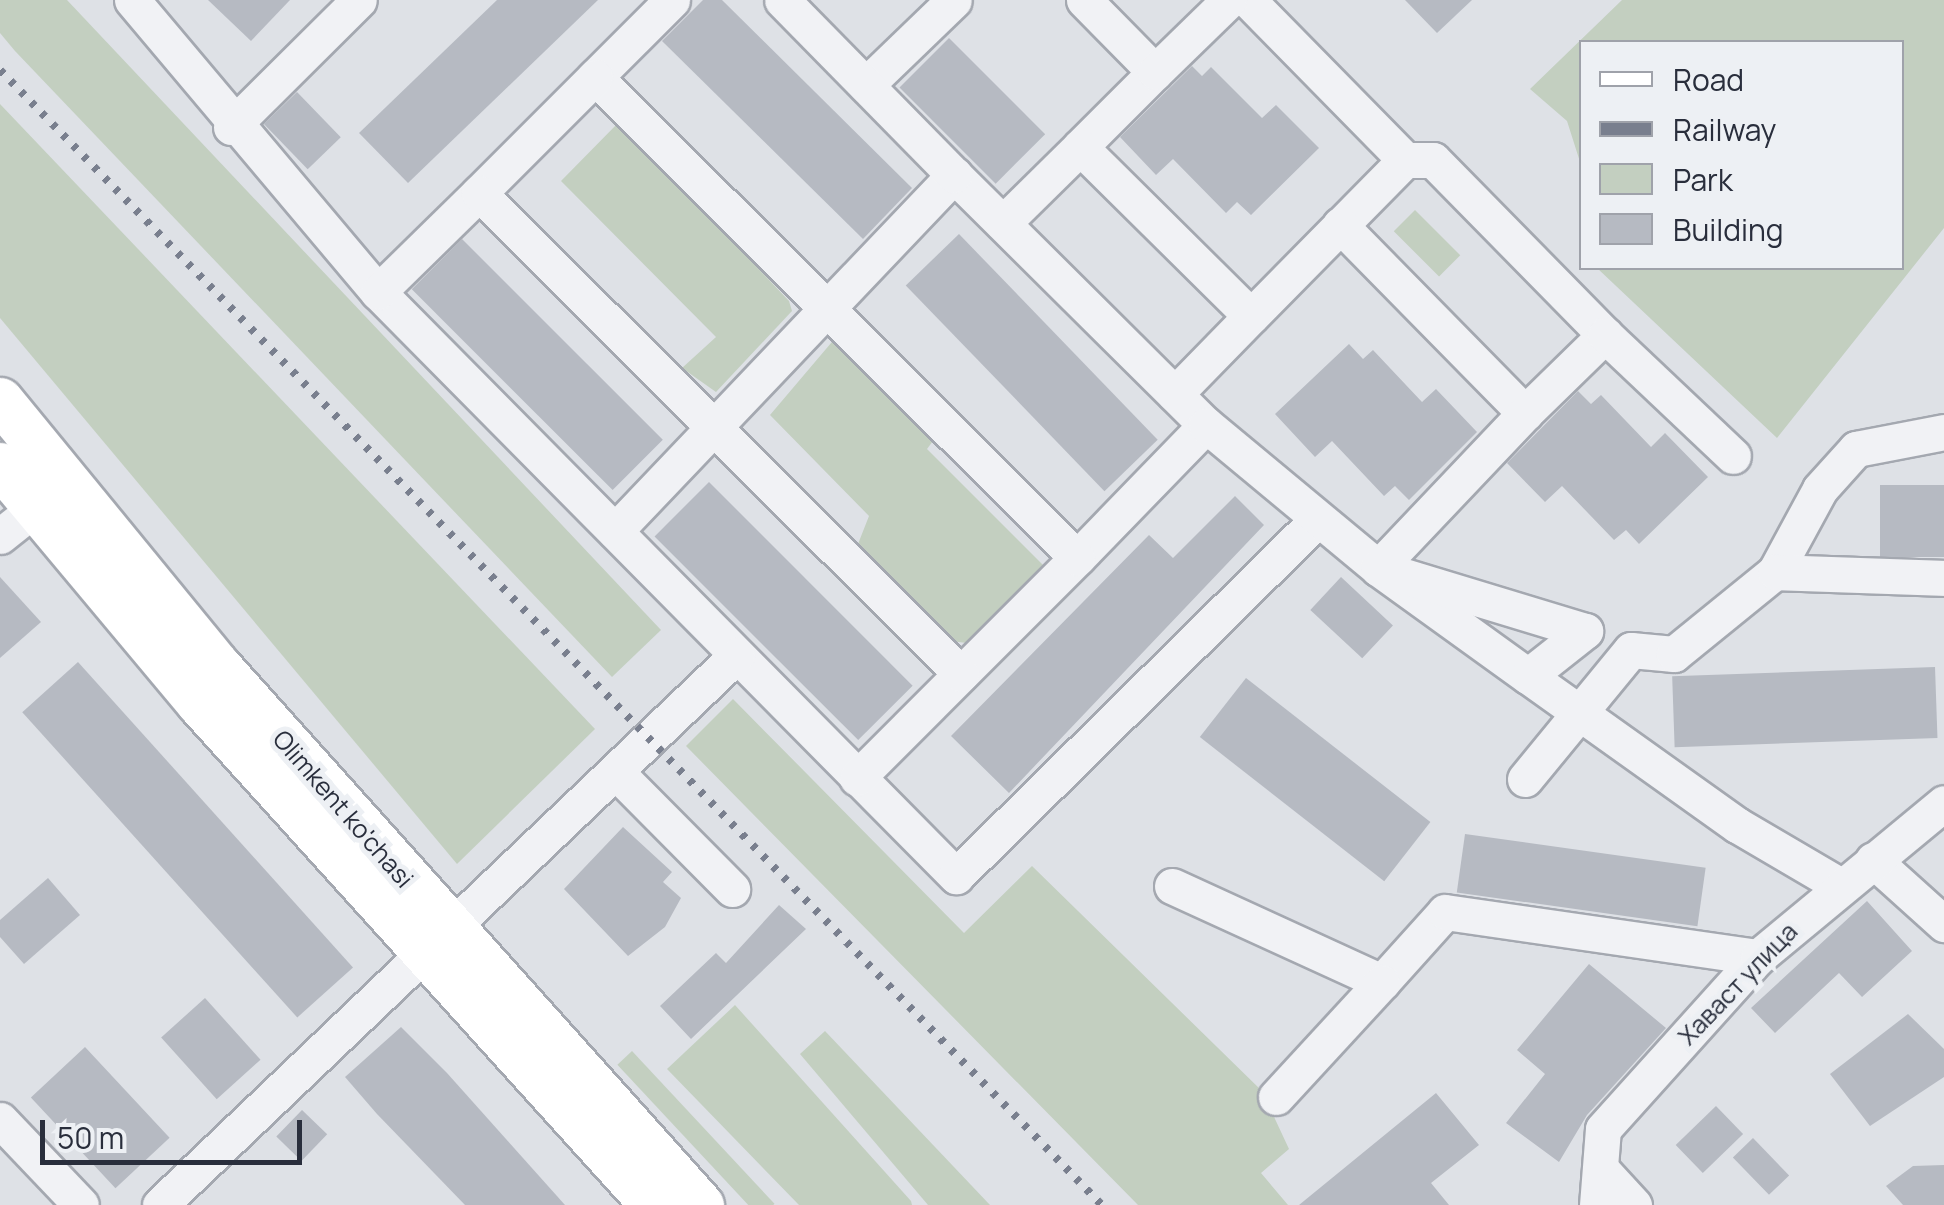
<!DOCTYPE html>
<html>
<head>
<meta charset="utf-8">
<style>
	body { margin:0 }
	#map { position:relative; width:1944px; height:1205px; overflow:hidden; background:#dee1e6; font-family:Manrope,sans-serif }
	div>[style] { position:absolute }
	.green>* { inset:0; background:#c3cfc0; transform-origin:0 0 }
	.building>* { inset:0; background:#b6bac2; transform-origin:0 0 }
	.roads { filter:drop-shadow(2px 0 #a4a8b0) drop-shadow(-2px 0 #a4a8b0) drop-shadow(0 2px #a4a8b0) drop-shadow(0 -2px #a4a8b0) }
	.minor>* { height:35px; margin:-17.5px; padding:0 17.5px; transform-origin:17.5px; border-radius:17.5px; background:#f1f2f5 }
	.major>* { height:45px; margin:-22.5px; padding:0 22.5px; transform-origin:22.5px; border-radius:22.5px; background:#fff }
	.rail>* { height:8px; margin-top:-4px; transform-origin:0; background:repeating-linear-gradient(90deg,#797f8e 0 5px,transparent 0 15px) }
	span { translate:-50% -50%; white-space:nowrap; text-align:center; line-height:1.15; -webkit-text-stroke:10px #edf0f4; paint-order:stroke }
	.street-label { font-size:25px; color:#292e3c }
	.legend { position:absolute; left:1579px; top:40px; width:325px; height:230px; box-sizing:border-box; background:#edf0f4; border:2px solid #9fa2aa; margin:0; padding:12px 18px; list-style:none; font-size:30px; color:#292e3c }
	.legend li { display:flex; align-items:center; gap:20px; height:50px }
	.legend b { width:50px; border:2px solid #9fa2aa }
	.scale { position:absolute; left:40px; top:1120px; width:262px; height:45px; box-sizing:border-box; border:5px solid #292e3c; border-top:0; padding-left:12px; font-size:30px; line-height:35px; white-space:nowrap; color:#292e3c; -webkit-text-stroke:8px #edf0f4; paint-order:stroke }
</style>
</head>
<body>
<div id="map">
	<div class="green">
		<div style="clip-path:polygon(0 0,67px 0,661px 630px,612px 677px,15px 51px,0 33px)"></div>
		<div style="clip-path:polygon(1622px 0,1944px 0,1944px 228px,1777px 438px,1597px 268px,1902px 268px,1902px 42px,1582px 42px,1581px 165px,1567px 121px,1530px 89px)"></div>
		<div style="clip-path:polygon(0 104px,595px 729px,457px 864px,0 318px)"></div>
		<div style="clip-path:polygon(619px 122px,789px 301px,792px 311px,716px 392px,682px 368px,716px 337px,561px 181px)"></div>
		<div style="left:1415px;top:210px;width:64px;height:30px;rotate:45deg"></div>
		<div style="clip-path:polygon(837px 336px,939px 433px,927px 449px,1046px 568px,967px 643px,950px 641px,858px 544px,869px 516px,770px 415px)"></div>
		<div style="clip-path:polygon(733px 699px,964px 933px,1032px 866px,1262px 1091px,1289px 1149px,1261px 1173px,1288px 1205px,1138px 1205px,686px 746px)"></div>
		<div style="clip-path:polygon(735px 1005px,911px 1201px,912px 1205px,799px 1205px,667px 1069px)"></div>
		<div style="clip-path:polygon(825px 1031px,990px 1205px,928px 1205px,800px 1054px)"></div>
		<div style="left:632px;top:1051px;width:209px;height:20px;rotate:47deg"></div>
	</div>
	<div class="building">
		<div style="clip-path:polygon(208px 0,290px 0,251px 41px)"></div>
		<div style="clip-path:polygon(497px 0,598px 0,408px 183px,359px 133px)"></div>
		<div style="clip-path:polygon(703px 0,722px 0,912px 188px,863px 239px,662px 41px)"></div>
		<div style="clip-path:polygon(1405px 0,1472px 0,1437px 33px)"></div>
		<div style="left:949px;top:38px;width:136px;height:70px;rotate:45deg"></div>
		<div style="clip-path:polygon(1192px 66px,1202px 76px,1211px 67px,1262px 118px,1276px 105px,1319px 148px,1251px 215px,1237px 202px,1226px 213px,1173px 159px,1156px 175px,1120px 137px)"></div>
		<div style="left:297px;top:92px;width:63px;height:46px;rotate:46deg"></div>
		<div style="left:959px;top:234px;width:286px;height:74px;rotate:46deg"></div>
		<div style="left:462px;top:239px;width:284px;height:71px;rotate:45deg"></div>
		<div style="clip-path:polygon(1349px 344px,1363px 359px,1373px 350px,1422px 402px,1436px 389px,1477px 432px,1409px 500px,1395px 486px,1384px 496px,1332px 441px,1315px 457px,1275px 414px)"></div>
		<div style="clip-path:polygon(1578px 391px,1591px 404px,1601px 395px,1651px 447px,1665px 433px,1708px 477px,1639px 544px,1626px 530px,1614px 540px,1562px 486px,1545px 502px,1507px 463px)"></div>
		<div style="left:709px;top:482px;width:288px;height:77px;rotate:45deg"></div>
		<div style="left:1944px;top:485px;width:72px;height:64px;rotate:90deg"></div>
		<div style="clip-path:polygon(1235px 496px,1264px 525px,1009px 793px,951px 736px,1149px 535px,1173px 558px)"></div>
		<div style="clip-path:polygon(0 577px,41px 622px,0 658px)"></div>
		<div style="left:1341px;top:577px;width:71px;height:45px;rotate:43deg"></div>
		<div style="left:78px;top:662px;width:411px;height:75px;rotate:48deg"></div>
		<div style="left:1935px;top:667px;width:71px;height:263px;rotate:88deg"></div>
		<div style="left:1246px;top:678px;width:234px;height:75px;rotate:38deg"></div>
		<div style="clip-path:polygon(623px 827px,672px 872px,663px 882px,681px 898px,665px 927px,628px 956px,564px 889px)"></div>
		<div style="left:1465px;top:834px;width:243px;height:59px;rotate:8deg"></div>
		<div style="clip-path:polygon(48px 878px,80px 915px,24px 964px,0 937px,0 920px)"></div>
		<div style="clip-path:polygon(1867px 901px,1912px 951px,1862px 997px,1839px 973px,1775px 1033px,1751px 1008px)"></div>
		<div style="clip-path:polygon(779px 905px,806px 929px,691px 1039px,660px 1006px,716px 953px,726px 963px)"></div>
		<div style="clip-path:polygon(1589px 964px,1666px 1028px,1587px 1115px,1559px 1162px,1506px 1123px,1545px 1074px,1517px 1050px)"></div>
		<div style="left:205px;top:998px;width:83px;height:59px;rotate:48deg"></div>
		<div style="clip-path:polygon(1908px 1014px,1944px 1049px,1944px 1077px,1870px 1126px,1830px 1074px)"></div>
		<div style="clip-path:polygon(401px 1027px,447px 1073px,565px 1205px,465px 1205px,377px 1114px,345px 1077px)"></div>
		<div style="left:85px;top:1047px;width:124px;height:74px;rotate:47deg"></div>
		<div style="clip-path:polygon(1436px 1093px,1479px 1145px,1431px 1183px,1449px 1205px,1299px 1205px)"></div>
		<div style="left:1716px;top:1106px;width:39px;height:56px;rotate:46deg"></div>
		<div style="left:302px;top:1110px;width:35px;height:37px;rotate:44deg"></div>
		<div style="left:1753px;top:1138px;width:52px;height:28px;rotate:46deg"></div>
		<div style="clip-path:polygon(1944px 1165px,1944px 1205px,1903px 1205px,1886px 1186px,1913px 1166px)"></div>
	</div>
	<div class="roads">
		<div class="minor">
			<div style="left:132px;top:0;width:382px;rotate:49.9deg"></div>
			<div style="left:378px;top:292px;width:822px;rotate:45.3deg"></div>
			<div style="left:956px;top:876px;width:508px;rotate:-44.6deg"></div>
			<div style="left:1084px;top:0;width:101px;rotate:45.4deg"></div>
			<div style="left:1155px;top:72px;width:106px;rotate:135deg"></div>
			<div style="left:1080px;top:147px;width:240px;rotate:44.7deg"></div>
			<div style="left:1251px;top:316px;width:109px;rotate:134.3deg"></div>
			<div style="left:1248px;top:0;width:224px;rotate:45.5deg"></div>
			<div style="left:1405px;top:160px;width:219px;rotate:134.6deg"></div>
			<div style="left:1155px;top:72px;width:103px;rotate:-44.2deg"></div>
			<div style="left:595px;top:77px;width:109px;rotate:-45deg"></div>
			<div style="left:866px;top:85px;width:122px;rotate:-44deg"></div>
			<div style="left:231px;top:127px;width:180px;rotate:-44.8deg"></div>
			<div style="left:954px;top:175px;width:355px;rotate:44.8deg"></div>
			<div style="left:1206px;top:425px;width:185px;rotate:134.1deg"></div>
			<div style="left:1003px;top:223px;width:108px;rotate:-44.6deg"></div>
			<div style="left:1340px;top:225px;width:264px;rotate:45.5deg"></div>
			<div style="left:1525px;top:413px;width:112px;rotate:-44.3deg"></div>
			<div style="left:1605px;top:335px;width:245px;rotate:-134.5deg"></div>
			<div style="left:1433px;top:160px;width:28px;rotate:180deg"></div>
			<div style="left:378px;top:292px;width:141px;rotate:-44.4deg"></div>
			<div style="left:1605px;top:335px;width:176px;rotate:43.4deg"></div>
			<div style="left:1206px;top:425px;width:224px;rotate:39.7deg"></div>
			<div style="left:1378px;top:568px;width:185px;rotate:35.8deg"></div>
			<div style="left:1528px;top:676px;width:73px;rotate:-38.3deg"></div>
			<div style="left:1585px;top:631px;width:216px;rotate:-163.1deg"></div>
			<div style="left:615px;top:531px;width:492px;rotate:-46.4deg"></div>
			<div style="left:954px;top:175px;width:245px;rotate:-134.5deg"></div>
			<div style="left:0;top:536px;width:43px;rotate:-38.5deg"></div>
			<div style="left:1378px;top:568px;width:214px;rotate:-46.5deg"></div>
			<div style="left:1775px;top:572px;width:94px;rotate:-61.5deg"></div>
			<div style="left:1820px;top:489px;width:54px;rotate:-48deg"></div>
			<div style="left:1856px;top:449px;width:90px;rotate:-10.9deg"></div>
			<div style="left:1528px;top:676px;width:257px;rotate:35.5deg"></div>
			<div style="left:1737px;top:825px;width:121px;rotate:30.4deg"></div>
			<div style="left:616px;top:772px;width:165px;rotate:45.2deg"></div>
			<div style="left:857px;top:778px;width:311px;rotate:-45deg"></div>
			<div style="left:1077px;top:558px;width:681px;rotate:-135.06deg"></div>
			<div style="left:595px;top:77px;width:164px;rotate:135deg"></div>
			<div style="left:479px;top:193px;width:681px;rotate:44.94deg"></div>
			<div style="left:1525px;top:779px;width:167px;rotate:-50.6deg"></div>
			<div style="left:1631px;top:650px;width:43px;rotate:5.3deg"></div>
			<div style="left:1674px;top:654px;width:130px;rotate:-39.1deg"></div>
			<div style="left:1775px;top:572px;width:169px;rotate:2deg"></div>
			<div style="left:1873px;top:860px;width:96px;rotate:42deg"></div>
			<div style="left:1172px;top:886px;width:231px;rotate:24.6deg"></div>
			<div style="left:1382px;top:982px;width:94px;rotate:-48deg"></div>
			<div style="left:1445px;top:912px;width:316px;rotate:8.2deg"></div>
			<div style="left:1276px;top:1097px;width:156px;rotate:-47.3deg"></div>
			<div style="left:0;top:1120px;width:117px;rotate:46.4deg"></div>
			<div style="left:1601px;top:1169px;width:49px;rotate:47.5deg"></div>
			<div style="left:160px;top:1205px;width:797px;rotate:-43.63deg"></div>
			<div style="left:1597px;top:1205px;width:76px;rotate:-85.5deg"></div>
			<div style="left:1603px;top:1129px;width:232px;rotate:-48deg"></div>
			<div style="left:1758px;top:957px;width:241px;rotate:-39.6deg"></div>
		</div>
		<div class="major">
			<div style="left:0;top:400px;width:344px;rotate:50.7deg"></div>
			<div style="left:218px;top:666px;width:724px;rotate:48.14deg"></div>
			<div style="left:0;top:465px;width:310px;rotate:50.1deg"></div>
			<div style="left:199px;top:703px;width:677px;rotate:47.87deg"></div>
		</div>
	</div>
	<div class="rail">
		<div style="left:0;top:70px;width:1582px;rotate:45.85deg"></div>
	</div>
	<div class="street-label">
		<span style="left:343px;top:809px;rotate:49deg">Olimkent ko'chasi</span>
		<span style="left:1738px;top:984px;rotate:-46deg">Хаваст улица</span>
	</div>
	<ul class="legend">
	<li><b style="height:12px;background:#fff"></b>Road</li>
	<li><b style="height:12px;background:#797f8e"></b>Railway</li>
	<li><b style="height:28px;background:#c3cfc0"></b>Park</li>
	<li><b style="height:28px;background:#b6bac2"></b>Building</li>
	</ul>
	<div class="scale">50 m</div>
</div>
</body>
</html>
